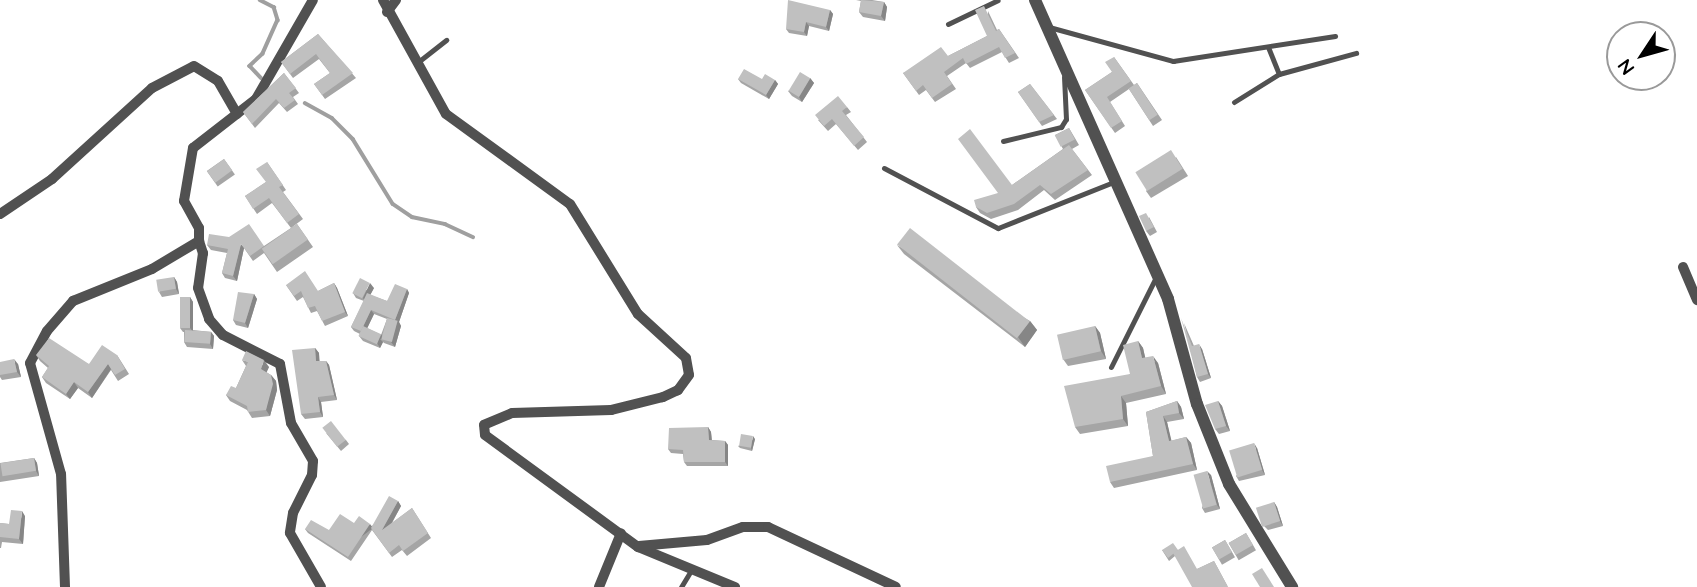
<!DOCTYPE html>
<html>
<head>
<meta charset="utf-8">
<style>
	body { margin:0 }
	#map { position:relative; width:1697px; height:587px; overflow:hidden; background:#fff; font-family:Quicksand,sans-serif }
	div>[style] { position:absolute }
	.stream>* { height:3.5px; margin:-1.75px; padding:0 1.75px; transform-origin:1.75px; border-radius:1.75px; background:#9f9f9f }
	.service>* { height:5px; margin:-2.5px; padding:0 2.5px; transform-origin:2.5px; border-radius:2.5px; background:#515151 }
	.minor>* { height:10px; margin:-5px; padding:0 5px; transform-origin:5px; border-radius:5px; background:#515151 }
	.tertiary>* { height:12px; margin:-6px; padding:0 6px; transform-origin:6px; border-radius:6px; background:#515151 }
	.wall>* { inset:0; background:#a5a5a5; transform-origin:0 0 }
	.shaded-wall>* { inset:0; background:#868686; transform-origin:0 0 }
	.building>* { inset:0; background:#c0c0c0; transform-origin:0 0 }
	span { translate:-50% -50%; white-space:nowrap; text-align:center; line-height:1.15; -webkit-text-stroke:5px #fff; paint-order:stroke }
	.north { position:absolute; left:1606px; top:21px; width:70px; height:70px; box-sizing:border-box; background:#fff; border:2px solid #999; border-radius:50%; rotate:234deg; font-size:19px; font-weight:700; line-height:28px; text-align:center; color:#000 }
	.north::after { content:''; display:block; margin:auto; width:24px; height:32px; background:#000; clip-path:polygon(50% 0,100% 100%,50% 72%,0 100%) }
</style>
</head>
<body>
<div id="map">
	<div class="stream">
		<div style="left:260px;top:0;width:16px;rotate:27deg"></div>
		<div style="left:274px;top:7px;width:14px;rotate:73deg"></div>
		<div style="left:278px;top:20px;width:37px;rotate:114deg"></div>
		<div style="left:263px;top:54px;width:18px;rotate:137deg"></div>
		<div style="left:250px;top:66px;width:16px;rotate:47deg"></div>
		<div style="left:305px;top:103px;width:31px;rotate:29deg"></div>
		<div style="left:332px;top:118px;width:30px;rotate:45deg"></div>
		<div style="left:353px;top:139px;width:76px;rotate:58.4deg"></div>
		<div style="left:393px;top:204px;width:23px;rotate:34deg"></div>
		<div style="left:412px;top:217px;width:34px;rotate:12deg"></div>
		<div style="left:445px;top:224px;width:31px;rotate:25deg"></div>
	</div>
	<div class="service">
		<div style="left:948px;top:24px;width:55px;rotate:-25.6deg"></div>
		<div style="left:1049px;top:27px;width:129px;rotate:15.3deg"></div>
		<div style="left:1173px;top:61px;width:164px;rotate:-8.8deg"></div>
		<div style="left:1268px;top:47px;width:29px;rotate:68deg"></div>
		<div style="left:418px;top:62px;width:36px;rotate:-38deg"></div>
		<div style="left:1234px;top:102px;width:53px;rotate:-31.9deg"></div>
		<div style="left:1279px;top:74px;width:80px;rotate:-15.3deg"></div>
		<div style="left:1003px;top:141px;width:60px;rotate:-13.6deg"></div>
		<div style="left:1061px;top:127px;width:9px;rotate:-58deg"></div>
		<div style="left:1066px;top:119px;width:42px;rotate:-92.7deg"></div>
		<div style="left:884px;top:168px;width:129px;rotate:27.8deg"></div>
		<div style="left:998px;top:228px;width:127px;rotate:-21.7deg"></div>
		<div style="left:1111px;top:367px;width:101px;rotate:-63.4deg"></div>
		<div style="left:681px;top:587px;width:17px;rotate:-59deg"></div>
	</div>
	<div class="minor">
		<div style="left:383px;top:0;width:130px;rotate:61.1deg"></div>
		<div style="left:446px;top:114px;width:153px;rotate:36deg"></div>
		<div style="left:570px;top:204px;width:129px;rotate:58.3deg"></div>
		<div style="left:638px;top:314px;width:65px;rotate:42.5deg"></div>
		<div style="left:686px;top:358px;width:17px;rotate:80deg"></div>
		<div style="left:689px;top:375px;width:19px;rotate:126deg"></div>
		<div style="left:678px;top:390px;width:17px;rotate:155deg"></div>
		<div style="left:663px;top:397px;width:54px;rotate:166deg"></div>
		<div style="left:611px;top:410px;width:99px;rotate:178.3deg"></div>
		<div style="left:512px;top:413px;width:30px;rotate:157deg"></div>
		<div style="left:484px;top:425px;width:10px;rotate:84deg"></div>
		<div style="left:485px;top:435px;width:190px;rotate:36.2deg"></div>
		<div style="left:638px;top:547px;width:105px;rotate:22.4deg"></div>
		<div style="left:387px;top:12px;width:15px;rotate:-53deg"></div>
		<div style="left:0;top:214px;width:63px;rotate:-33.9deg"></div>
		<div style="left:52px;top:179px;width:135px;rotate:-42.3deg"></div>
		<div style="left:152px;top:88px;width:47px;rotate:-27.6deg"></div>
		<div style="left:194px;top:66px;width:28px;rotate:32deg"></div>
		<div style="left:218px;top:81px;width:38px;rotate:60deg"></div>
		<div style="left:199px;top:241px;width:13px;rotate:72deg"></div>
		<div style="left:203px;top:253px;width:35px;rotate:98deg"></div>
		<div style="left:198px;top:288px;width:33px;rotate:70deg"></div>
		<div style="left:209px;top:319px;width:21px;rotate:49deg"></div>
		<div style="left:223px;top:335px;width:64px;rotate:27deg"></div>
		<div style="left:280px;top:364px;width:60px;rotate:79.4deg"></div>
		<div style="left:291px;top:423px;width:44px;rotate:59.9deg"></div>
		<div style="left:313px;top:461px;width:14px;rotate:94deg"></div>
		<div style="left:312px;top:475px;width:42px;rotate:116.6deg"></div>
		<div style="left:293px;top:513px;width:20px;rotate:99deg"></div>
		<div style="left:290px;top:533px;width:62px;rotate:60.1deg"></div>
		<div style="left:1683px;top:267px;width:36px;rotate:67deg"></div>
		<div style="left:639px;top:546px;width:68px;rotate:-5deg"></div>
		<div style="left:707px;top:540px;width:38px;rotate:-20deg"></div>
		<div style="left:743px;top:527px;width:25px"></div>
		<div style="left:768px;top:527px;width:141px;rotate:25.1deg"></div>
		<div style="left:65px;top:587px;width:113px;rotate:-92deg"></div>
		<div style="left:61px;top:474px;width:115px;rotate:-105.6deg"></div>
		<div style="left:30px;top:363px;width:36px;rotate:-62deg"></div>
		<div style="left:47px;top:331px;width:40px;rotate:-49deg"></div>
		<div style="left:73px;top:301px;width:85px;rotate:-22.1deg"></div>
		<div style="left:152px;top:269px;width:55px;rotate:-30.8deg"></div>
		<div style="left:199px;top:241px;width:13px;rotate:-90deg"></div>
		<div style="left:199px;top:228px;width:31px;rotate:-119deg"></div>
		<div style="left:184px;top:201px;width:54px;rotate:-80.4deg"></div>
		<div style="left:193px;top:148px;width:80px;rotate:-37.9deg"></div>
		<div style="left:256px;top:99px;width:114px;rotate:-60.1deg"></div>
		<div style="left:599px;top:587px;width:58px;rotate:-67.8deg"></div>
	</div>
	<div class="tertiary">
		<div style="left:1035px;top:0;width:327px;rotate:66deg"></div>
		<div style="left:1168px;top:299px;width:109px;rotate:74.6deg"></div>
		<div style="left:1197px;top:404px;width:86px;rotate:68.2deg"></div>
		<div style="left:1229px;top:484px;width:121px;rotate:58.5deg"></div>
	</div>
	<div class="wall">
		<div style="clip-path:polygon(856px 0,872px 0,884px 2px,887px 7px,885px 21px,863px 17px,859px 12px,861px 1px)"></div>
		<div style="clip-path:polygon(830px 10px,833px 14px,829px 31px,809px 26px,807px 36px,789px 33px,786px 29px)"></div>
		<div style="clip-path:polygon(988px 11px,997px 30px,999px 29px,1019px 58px,1009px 63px,1002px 52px,970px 68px,966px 63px,947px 76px,956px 89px,935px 102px,926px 90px,919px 95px,903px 73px,948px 56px,987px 36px)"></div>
		<div style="clip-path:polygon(318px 34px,356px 78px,325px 99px,314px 84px,330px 73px,319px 59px,293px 78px,281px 62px)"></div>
		<div style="clip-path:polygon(1114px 57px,1134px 85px,1137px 83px,1162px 120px,1153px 126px,1129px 89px,1110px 102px,1125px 126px,1115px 133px,1085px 90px,1112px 72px)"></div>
		<div style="clip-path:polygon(284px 73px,299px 93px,293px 97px,298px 104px,287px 112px,279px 103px,255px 128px,243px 112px)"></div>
		<div style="clip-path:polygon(810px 78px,814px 83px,802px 102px,792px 96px,788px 91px)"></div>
		<div style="clip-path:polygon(738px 79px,775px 80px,778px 84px,769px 99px,741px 83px)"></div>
		<div style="clip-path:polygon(1030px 84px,1057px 119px,1042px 126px,1018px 92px)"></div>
		<div style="clip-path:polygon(847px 107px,851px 112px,846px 115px,867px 142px,858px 150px,836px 124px,828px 131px,818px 120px)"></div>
		<div style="clip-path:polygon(1069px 128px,1079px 145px,1072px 149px,1092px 175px,1055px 200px,1044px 190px,1018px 210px,991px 219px,980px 213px,976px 207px,1012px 185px,1063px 149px,1055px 135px)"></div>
		<div style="clip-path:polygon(1176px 157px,1188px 176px,1151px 198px,1146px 191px)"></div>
		<div style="left:224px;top:159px;width:19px;height:21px;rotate:55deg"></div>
		<div style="clip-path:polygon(267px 162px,286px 190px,283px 192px,303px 219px,291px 228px,272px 203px,257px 214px,245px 196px,266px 182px)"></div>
		<div style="clip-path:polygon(1149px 217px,1157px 232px,1150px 236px,1146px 231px)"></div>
		<div style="clip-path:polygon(297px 224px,313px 247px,277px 272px,264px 253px,253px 261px,244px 248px,237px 281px,225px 278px,222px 273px,227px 253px,211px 250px,207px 245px,264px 246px)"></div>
		<div style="clip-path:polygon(897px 245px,1030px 321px,1037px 330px,1025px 347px,904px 254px)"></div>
		<div style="clip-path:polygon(174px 277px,177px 282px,179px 294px,162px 297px,159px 292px)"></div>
		<div style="clip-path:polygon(334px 283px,337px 288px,348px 316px,325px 326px,317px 311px,311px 313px,303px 297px,297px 301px,286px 285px,318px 291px)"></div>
		<div style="clip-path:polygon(evenodd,374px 288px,370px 295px,387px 301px,407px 289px,409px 293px,399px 322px,401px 326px,395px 347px,384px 343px,383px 342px,380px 348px,363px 341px,359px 336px,360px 334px,354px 331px,351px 327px,364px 301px,356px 298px,353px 293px,374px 288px,374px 314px,387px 319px,381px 335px,367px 328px,374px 314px)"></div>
		<div style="clip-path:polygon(254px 294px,257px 299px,248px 328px,236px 325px,233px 320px)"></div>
		<div style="clip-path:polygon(190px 297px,193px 302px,193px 330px,211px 332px,214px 336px,213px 349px,187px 347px,184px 342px,184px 332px,183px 332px,180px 328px)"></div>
		<div style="clip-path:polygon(1184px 323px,1194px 346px,1202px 349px,1211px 378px,1200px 382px,1197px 377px)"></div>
		<div style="clip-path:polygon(1095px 326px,1100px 333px,1106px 359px,1068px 366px,1063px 359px)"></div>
		<div style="clip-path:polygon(1138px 341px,1143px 348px,1145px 358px,1158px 363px,1166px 394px,1126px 403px,1128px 426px,1080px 434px,1075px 427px,1130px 374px)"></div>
		<div style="clip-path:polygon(315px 348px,319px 353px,319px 361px,326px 361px,329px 365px,337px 400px,321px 402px,323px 417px,305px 419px,301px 414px)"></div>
		<div style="clip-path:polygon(36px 355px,89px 364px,117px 355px,129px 374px,118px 381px,111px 370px,92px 398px,78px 388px,70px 399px,46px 383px,42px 377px,48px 368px,40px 361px)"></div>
		<div style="clip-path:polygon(242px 360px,269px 367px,266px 372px,271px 375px,276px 381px,277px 390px,270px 416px,252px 418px,247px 410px,230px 401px,226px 395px,236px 388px,246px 366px)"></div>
		<div style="clip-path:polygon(0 362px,18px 364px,21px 377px,2px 380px,0 377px)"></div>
		<div style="clip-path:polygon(1177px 401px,1181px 407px,1184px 419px,1167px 422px,1171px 441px,1186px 437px,1191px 443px,1197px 470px,1114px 488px,1110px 482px,1153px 456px,1146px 412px)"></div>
		<div style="clip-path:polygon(1218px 401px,1222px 406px,1230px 431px,1219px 434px,1215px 429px)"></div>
		<div style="clip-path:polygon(708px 427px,711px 432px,712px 440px,725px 441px,728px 445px,728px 466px,687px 466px,684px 462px,683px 454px,671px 453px,668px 449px)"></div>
		<div style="clip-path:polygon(326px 433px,346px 440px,349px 444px,341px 451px)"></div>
		<div style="clip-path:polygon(755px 439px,752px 451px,740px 448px,738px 446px)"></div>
		<div style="clip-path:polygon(1257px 448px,1265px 475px,1239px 481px,1236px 476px)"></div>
		<div style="clip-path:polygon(34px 458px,37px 463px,39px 476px,0 482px,0 463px)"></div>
		<div style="clip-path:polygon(1211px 475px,1220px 509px,1205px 513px,1202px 508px)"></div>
		<div style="clip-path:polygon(398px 501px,401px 506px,392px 523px,412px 508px,431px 538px,407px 556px,402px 550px,392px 557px,372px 530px,351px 561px,308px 533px,305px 529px,329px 530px,354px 523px,372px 526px)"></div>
		<div style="clip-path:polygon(1274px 502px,1277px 507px,1283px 526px,1268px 530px,1264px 526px)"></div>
		<div style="clip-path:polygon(25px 516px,23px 544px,2px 542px,1px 548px,0 548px,0 523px,9px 524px)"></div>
		<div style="left:1246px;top:533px;width:20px;height:20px;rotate:60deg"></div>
		<div style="left:1225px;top:540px;width:20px;height:15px;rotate:60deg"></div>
		<div style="clip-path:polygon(1162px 550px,1178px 550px,1197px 569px,1214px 561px,1228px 587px,1175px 556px,1169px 561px)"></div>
	</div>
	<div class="shaded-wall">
		<div style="clip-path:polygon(884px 2px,887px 7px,885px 21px,881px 16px)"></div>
		<div style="clip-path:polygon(830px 10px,833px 14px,829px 31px,826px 27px)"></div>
		<div style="clip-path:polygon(806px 22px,809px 26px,807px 36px,804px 32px)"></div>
		<div style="clip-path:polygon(810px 78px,814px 83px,802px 102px,799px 97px)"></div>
		<div style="clip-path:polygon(775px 80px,778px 84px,769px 99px,766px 95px)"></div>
		<div style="clip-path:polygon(241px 244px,244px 248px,237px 281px,233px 276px)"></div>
		<div style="clip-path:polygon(174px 277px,177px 282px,179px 294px,176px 289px)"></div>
		<div style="clip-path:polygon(334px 283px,337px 288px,348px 316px,345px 312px)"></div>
		<div style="clip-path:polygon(370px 283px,374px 288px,366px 303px,363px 298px)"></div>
		<div style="clip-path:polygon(407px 289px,409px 293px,399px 322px,401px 326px,395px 347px,391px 342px,395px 320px)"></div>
		<div style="clip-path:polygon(254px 294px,257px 299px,248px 328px,245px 323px)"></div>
		<div style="clip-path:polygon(190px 297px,193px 302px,193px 332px,190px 328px)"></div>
		<div style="clip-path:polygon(371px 310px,374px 314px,364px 335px,361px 331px)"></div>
		<div style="clip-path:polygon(1030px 321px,1037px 330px,1025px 347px,1018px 337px)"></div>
		<div style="clip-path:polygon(1095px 326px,1100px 333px,1106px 359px,1101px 351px)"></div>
		<div style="clip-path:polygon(211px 332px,214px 336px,213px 349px,210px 344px)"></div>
		<div style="clip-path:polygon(381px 334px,384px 339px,380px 339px,383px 342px,380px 348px,377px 343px)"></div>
		<div style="clip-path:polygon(1138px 341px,1143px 348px,1147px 365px,1142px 358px)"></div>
		<div style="clip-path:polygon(1199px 344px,1202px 349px,1211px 378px,1208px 374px)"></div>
		<div style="clip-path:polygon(315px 348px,319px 353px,320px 366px,316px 361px)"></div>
		<div style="clip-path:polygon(1153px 356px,1158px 363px,1166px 394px,1161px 386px)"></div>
		<div style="clip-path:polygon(14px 359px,18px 364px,21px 377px,17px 372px)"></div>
		<div style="clip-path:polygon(264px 360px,269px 367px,265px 376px,261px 369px)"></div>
		<div style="clip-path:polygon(326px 361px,329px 365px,337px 400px,334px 395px)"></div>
		<div style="clip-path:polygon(108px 364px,111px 369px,92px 398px,88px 392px)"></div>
		<div style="clip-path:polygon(271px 375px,276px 381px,277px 390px,270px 416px,266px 410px)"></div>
		<div style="clip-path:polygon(74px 382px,78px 388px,70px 399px,66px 394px)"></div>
		<div style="clip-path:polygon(1121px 396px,1126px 403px,1128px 426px,1123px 419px)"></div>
		<div style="clip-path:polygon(318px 397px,321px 402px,323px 417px,320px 412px)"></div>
		<div style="clip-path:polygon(1177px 401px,1181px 407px,1184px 419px,1179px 413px)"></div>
		<div style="clip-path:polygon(1218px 401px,1222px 406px,1230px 431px,1226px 426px)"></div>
		<div style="clip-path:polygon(1163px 416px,1167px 422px,1173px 447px,1169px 441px)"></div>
		<div style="clip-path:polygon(708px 427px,711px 432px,712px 445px,709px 440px)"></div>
		<div style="clip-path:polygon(753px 436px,755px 439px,752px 451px,751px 448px)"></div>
		<div style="clip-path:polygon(1186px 437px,1191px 443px,1197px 470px,1193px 464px)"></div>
		<div style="clip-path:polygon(725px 441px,728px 445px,728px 466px,725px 462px)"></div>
		<div style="clip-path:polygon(1254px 443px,1257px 448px,1265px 475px,1262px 470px)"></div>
		<div style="clip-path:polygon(34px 458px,37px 463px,39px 476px,36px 471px)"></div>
		<div style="clip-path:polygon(1207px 471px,1211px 475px,1220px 509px,1217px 505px)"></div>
		<div style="clip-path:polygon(398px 501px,401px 506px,385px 535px,382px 530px)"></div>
		<div style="clip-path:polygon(1274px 502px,1277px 507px,1283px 526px,1280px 521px)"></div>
		<div style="clip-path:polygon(22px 511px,25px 516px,23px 544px,19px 539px)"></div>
		<div style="left:370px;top:524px;width:5px;height:40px;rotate:53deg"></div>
	</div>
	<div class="building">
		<div style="clip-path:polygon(788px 0,830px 10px,826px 27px,806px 22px,804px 32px,786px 29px)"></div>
		<div style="clip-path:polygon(861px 0,884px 2px,881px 16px,859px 12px)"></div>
		<div style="clip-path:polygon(984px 6px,996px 31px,999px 29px,1015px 53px,1005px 58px,999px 47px,966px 64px,963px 58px,944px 72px,952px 84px,932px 98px,923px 85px,916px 91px,903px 73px,941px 47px,948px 56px,987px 36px,975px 10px)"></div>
		<div style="clip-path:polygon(318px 34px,353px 73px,322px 95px,314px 84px,330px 73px,316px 54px,290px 74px,281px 62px)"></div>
		<div style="clip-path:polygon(1114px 57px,1131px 81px,1107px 97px,1122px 121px,1111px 128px,1085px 90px,1112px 72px,1105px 62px)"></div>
		<div style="clip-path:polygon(744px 69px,762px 79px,765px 74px,775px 80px,766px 95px,738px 79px)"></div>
		<div style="left:800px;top:72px;width:12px;height:22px;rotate:31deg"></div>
		<div style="clip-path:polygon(284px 73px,296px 88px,289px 93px,295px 100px,284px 108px,276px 99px,252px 124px,243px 112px)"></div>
		<div style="left:1137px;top:83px;width:38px;height:10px;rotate:57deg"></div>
		<div style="clip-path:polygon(1030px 84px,1054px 115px,1039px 122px,1018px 92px)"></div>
		<div style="clip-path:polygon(838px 96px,847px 107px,842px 111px,864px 137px,854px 146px,832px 119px,824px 126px,815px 115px)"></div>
		<div style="left:1069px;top:128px;width:13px;height:16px;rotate:63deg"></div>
		<div style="clip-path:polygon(970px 129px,1012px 185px,1069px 145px,1088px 170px,1051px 194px,1040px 185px,1014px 204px,987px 213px,976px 207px,974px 200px,998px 193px,958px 139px)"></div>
		<div style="left:1171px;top:150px;width:22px;height:42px;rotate:58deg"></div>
		<div style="left:224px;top:159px;width:14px;height:21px;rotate:54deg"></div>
		<div style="clip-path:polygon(267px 162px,283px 185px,279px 187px,299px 214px,287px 223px,269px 198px,253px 209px,245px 196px,266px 182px,256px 169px)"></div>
		<div style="clip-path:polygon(1146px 213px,1154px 227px,1146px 231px,1139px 216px)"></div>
		<div style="clip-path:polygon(249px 224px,264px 246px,250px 256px,241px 244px,233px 276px,222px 273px,228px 249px,207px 245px,209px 234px,229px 237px)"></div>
		<div style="left:297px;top:224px;width:19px;height:43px;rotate:55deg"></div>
		<div style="left:910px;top:228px;width:152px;height:21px;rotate:38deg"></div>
		<div style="clip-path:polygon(305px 271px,318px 291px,334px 283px,345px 312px,322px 321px,315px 306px,308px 308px,301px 291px,294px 296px,286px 285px)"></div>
		<div style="left:174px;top:277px;width:12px;height:18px;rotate:81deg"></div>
		<div style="left:360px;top:278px;width:11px;height:17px;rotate:27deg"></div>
		<div style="clip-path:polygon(395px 284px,407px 289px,395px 320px,371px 310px,361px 331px,351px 327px,367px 293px,387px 301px)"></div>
		<div style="clip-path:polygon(238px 292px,254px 294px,245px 323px,233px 320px)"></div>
		<div style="left:180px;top:297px;width:10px;height:31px"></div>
		<div style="left:387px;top:318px;width:11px;height:22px;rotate:15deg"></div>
		<div style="clip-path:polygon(1181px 318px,1192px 346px,1199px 344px,1208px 374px,1197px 377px)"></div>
		<div style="left:363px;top:326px;width:20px;height:11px;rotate:24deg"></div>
		<div style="left:1095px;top:326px;width:26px;height:39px;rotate:77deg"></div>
		<div style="left:185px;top:330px;width:26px;height:12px;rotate:4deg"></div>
		<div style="clip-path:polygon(49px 338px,89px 364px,102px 345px,117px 355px,125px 369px,115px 375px,108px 364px,88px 392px,74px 382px,66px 394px,42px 377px,49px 366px,36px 355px)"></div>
		<div style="clip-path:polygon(1138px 341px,1142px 358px,1153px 356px,1161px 386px,1121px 396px,1123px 419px,1075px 427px,1064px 386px,1130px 374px,1123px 345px)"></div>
		<div style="clip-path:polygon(315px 348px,316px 361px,326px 361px,334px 395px,318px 397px,320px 412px,301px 414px,292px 350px)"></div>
		<div style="clip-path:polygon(246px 351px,264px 360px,261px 369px,271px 375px,273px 384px,266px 410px,248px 412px,247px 406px,226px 395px,231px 386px,236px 388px,248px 362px,242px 360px)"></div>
		<div style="clip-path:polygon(14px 359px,17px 372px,0 375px,0 362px)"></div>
		<div style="clip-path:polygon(1177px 401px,1179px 413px,1163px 416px,1169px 441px,1186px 437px,1193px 464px,1110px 482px,1106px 466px,1153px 456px,1146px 412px)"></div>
		<div style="clip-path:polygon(1218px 401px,1226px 426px,1215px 429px,1205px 405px)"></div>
		<div style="left:331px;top:421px;width:24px;height:11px;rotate:52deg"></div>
		<div style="clip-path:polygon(708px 427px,709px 440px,725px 441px,725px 462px,684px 462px,683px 450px,668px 449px,669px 428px)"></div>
		<div style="left:741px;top:434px;width:12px;height:12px;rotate:9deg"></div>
		<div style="left:1254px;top:443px;width:28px;height:26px;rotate:73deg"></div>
		<div style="left:34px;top:458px;width:13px;height:34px;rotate:81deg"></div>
		<div style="left:1207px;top:471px;width:35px;height:14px;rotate:74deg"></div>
		<div style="clip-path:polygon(389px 496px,398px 501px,382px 530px,412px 508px,428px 533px,403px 551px,399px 545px,389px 553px,371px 528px)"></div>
		<div style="left:1274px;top:502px;width:20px;height:19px;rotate:72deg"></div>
		<div style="clip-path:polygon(11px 510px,22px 511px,19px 539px,0 537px,0 523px,9px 524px)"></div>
		<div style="clip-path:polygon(340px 514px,354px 523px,359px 516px,370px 524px,348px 557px,305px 529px,311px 520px,329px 530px)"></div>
		<div style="left:1246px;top:533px;width:14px;height:20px;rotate:60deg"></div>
		<div style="left:1225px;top:540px;width:14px;height:15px;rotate:60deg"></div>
		<div style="clip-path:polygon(1173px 543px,1178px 550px,1168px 558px,1162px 550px)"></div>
		<div style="clip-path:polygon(1184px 546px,1197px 569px,1214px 561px,1228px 587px,1192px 587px,1173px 553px)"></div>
		<div style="clip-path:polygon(1262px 568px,1274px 587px,1260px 587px,1252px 574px)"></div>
	</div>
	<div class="north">N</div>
</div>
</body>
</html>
